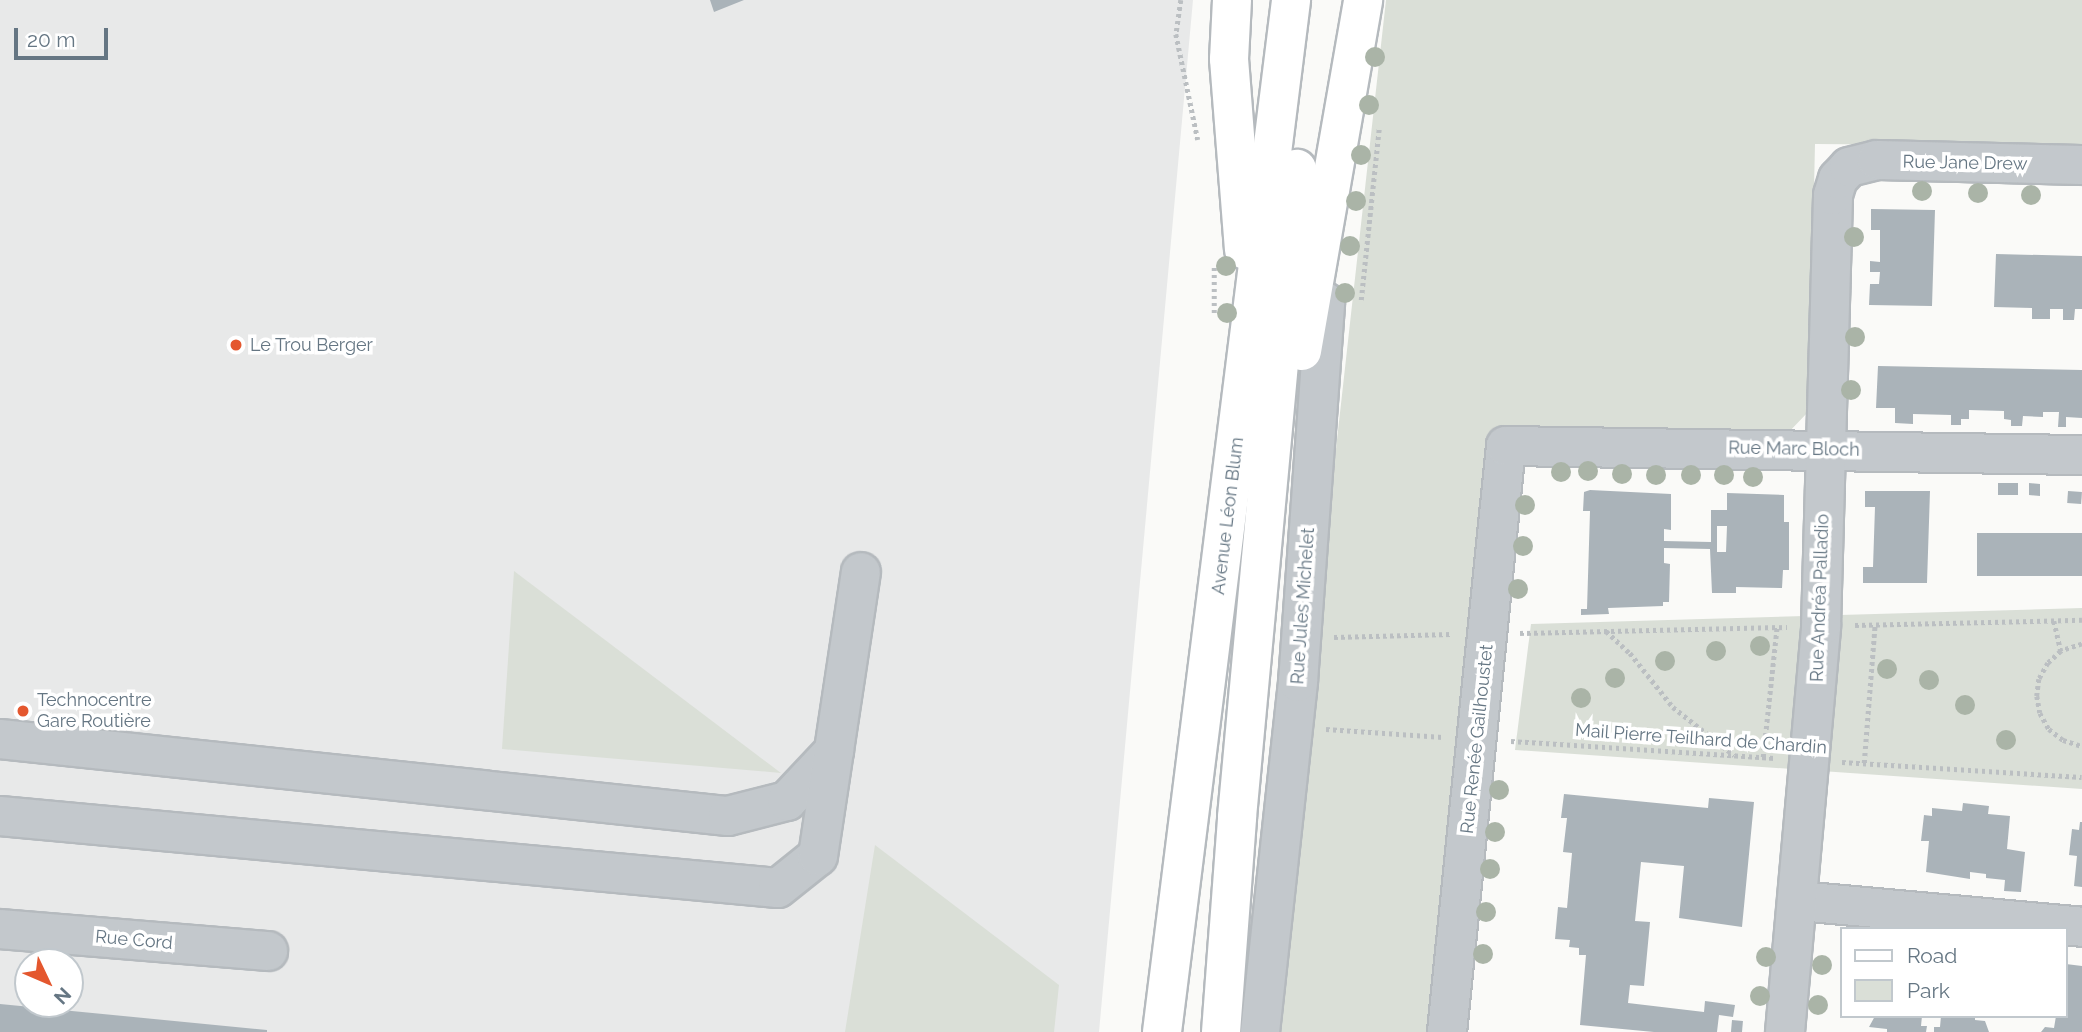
<!DOCTYPE html>
<html>
<head>
<meta charset="utf-8">
<style>
	body { margin:0 }
	#map { position:relative; width:2082px; height:1032px; overflow:hidden; background:#fafaf8; font-family:Raleway,sans-serif }
	div>[style] { position:absolute }
	.built>* { inset:0; background:#e8e9e9 }
	.green>* { inset:0; background:#dadfd7 }
	.building>* { inset:0; background:#aab3b9; transform-origin:0 0 }
	.path>* { height:4.5px; margin-top:-2.25px; transform-origin:0; background:repeating-linear-gradient(90deg,#bbbfc2 0 3.5px,transparent 0 7px) }
	.roads { filter:drop-shadow(2px 0 #b5babe) drop-shadow(-2px 0 #b5babe) drop-shadow(0 2px #b5babe) drop-shadow(0 -2px #b5babe) }
	.minor>* { height:38px; margin:-19px; padding:0 19px; transform-origin:19px; border-radius:19px; background:#c3c8cc }
	.major>* { height:38px; margin:-19px; padding:0 19px; transform-origin:19px; border-radius:19px; background:#fff }
	.trees>* { width:20px; height:20px; margin:-10px; border-radius:50%; background:#aab4a7 }
	.dots>* { width:19px; height:19px; translate:-50% -50%; box-sizing:border-box; border:4px solid #fff; border-radius:50% }
	span { translate:-50% -50%; white-space:nowrap; text-align:center; line-height:1.15; -webkit-text-stroke:7px #fff; paint-order:stroke }
	.street-label { font-size:18px; color:#657683 }
	.poi-label { font-size:18px; color:#657683 }
	.left { translate:0 -50%; text-align:left }
	.legend { position:absolute; left:1840px; top:927px; width:228px; height:91px; box-sizing:border-box; background:#fff; border:2px solid #c1c8cd; margin:0; padding:9px 12px; list-style:none; font-size:21px; color:#657683 }
	.legend li { display:flex; align-items:center; gap:14px; height:35px }
	.legend b { width:35px; border:2px solid #c1c8cd }
	.north { position:absolute; left:14px; top:948px; width:70px; height:70px; box-sizing:border-box; background:#fff; border:2px solid #c1c8cd; border-radius:50%; rotate:134deg; font-size:19px; font-weight:700; line-height:28px; text-align:center; color:#657683 }
	.north::after { content:''; display:block; margin:auto; width:24px; height:32px; background:#e4572e; clip-path:polygon(50% 0,100% 100%,50% 72%,0 100%) }
	.scale { position:absolute; left:14px; top:28px; width:94px; height:32px; box-sizing:border-box; border:4px solid #657683; border-top:0; padding-left:9px; font-size:21px; line-height:24px; white-space:nowrap; color:#657683; -webkit-text-stroke:5px #fff; paint-order:stroke }
</style>
</head>
<body>
<div id="map">
	<div class="built">
		<div style="clip-path:polygon(evenodd,0 0,1193px 0,1099px 1032px,0 1032px,0 0,28px 962px,70px 962px,70px 1004px,28px 1004px,28px 962px)"></div>
	</div>
	<div class="green">
		<div style="clip-path:polygon(1386px 0,2082px 0,2082px 146px,1815px 144px,1809px 411px,1786px 435px,1492px 433px,1428px 1032px,1271px 1032px)"></div>
		<div style="clip-path:polygon(514px 571px,781px 773px,502px 749px)"></div>
		<div style="clip-path:polygon(2082px 608px,2082px 789px,1515px 750px,1531px 624px)"></div>
		<div style="clip-path:polygon(875px 845px,1059px 985px,1054px 1032px,845px 1032px)"></div>
	</div>
	<div class="building">
		<div style="clip-path:polygon(710px 0,744px 0,714px 12px)"></div>
		<div style="clip-path:polygon(1871px 209px,1935px 210px,1932px 306px,1869px 305px,1870px 284px,1879px 284px,1880px 272px,1870px 272px,1870px 261px,1880px 262px,1880px 230px,1871px 230px)"></div>
		<div style="clip-path:polygon(1996px 254px,2082px 256px,2082px 309px,2075px 309px,2074px 320px,2063px 320px,2063px 309px,2050px 309px,2050px 319px,2032px 319px,2032px 308px,1994px 307px)"></div>
		<div style="clip-path:polygon(1878px 366px,2082px 370px,2082px 418px,2066px 417px,2066px 427px,2058px 427px,2059px 412px,2043px 412px,2043px 417px,2023px 416px,2022px 426px,2011px 426px,2011px 420px,2004px 419px,2004px 411px,1969px 410px,1969px 419px,1961px 419px,1961px 425px,1951px 425px,1951px 415px,1913px 414px,1913px 424px,1895px 423px,1895px 408px,1876px 408px)"></div>
		<div style="left:1998px;top:483px;width:20px;height:12px"></div>
		<div style="clip-path:polygon(2029px 483px,2040px 484px,2040px 496px,2029px 495px)"></div>
		<div style="clip-path:polygon(evenodd,1590px 490px,1671px 494px,1671px 530px,1664px 529px,1664px 541px,1711px 542px,1711px 510px,1727px 510px,1727px 493px,1784px 495px,1784px 522px,1789px 522px,1789px 570px,1783px 570px,1782px 588px,1736px 587px,1736px 593px,1712px 593px,1710px 549px,1664px 548px,1664px 563px,1670px 564px,1669px 602px,1663px 602px,1663px 606px,1608px 608px,1609px 614px,1581px 615px,1581px 609px,1587px 609px,1590px 511px,1583px 511px,1584px 492px,1590px 490px,1717px 526px,1727px 526px,1726px 552px,1717px 552px,1717px 526px)"></div>
		<div style="clip-path:polygon(1865px 491px,1930px 491px,1927px 583px,1863px 583px,1863px 567px,1873px 567px,1875px 507px,1865px 507px)"></div>
		<div style="left:2068px;top:491px;width:14px;height:12px;rotate:4deg"></div>
		<div style="left:2082px;top:533px;width:43px;height:105px;rotate:90deg"></div>
		<div style="clip-path:polygon(1564px 794px,1708px 808px,1709px 798px,1754px 802px,1742px 927px,1679px 918px,1684px 866px,1641px 862px,1635px 921px,1650px 922px,1644px 986px,1630px 985px,1628px 1003px,1704px 1012px,1705px 1001px,1735px 1005px,1733px 1017px,1719px 1015px,1717px 1032px,1654px 1032px,1580px 1025px,1586px 955px,1579px 955px,1579px 948px,1569px 947px,1570px 940px,1555px 939px,1558px 907px,1567px 908px,1572px 853px,1563px 852px,1567px 818px,1561px 818px)"></div>
		<div style="clip-path:polygon(1963px 803px,1989px 806px,1988px 814px,2010px 816px,2007px 849px,2025px 852px,2021px 892px,2004px 891px,2005px 880px,1986px 878px,1986px 874px,1970px 872px,1970px 879px,1926px 872px,1929px 841px,1921px 841px,1924px 815px,1932px 816px,1932px 808px,1962px 811px)"></div>
		<div style="clip-path:polygon(2080px 822px,2082px 822px,2082px 887px,2074px 886px,2077px 856px,2069px 855px,2072px 829px,2079px 830px)"></div>
		<div style="clip-path:polygon(2066px 964px,2082px 966px,2082px 1032px,2041px 1032px,2045px 1027px,2054px 1028px,2056px 1016px,2066px 1016px)"></div>
		<div style="clip-path:polygon(0 1004px,267px 1030px,267px 1032px,0 1032px)"></div>
		<div style="clip-path:polygon(1875px 1016px,1922px 1016px,1921px 1026px,1927px 1026px,1926px 1032px,1887px 1032px,1887px 1029px,1869px 1027px)"></div>
		<div style="clip-path:polygon(1941px 1016px,1975px 1016px,1975px 1020px,1985px 1021px,1989px 1032px,1934px 1032px,1934px 1027px,1940px 1027px)"></div>
		<div style="left:1732px;top:1020px;width:11px;height:12px;rotate:5deg"></div>
	</div>
	<div class="path">
		<div style="left:1181px;top:0;width:34px;rotate:98deg"></div>
		<div style="left:1176px;top:34px;width:108px;rotate:78.3deg"></div>
		<div style="left:1361px;top:300px;width:173px;rotate:-84deg"></div>
		<div style="left:1214px;top:313px;width:47px;rotate:-90deg"></div>
		<div style="left:2054px;top:621px;width:31px;rotate:77deg"></div>
		<div style="left:1855px;top:625px;width:227px;rotate:-1.3deg"></div>
		<div style="left:1606px;top:631px;width:33px;rotate:43deg"></div>
		<div style="left:1630px;top:653px;width:69px;rotate:51.5deg"></div>
		<div style="left:1673px;top:707px;width:78px;rotate:38.2deg"></div>
		<div style="left:1520px;top:633px;width:267px;rotate:-1.3deg"></div>
		<div style="left:1334px;top:637px;width:117px;rotate:-1.5deg"></div>
		<div style="left:2082px;top:644px;width:22px;rotate:162deg"></div>
		<div style="left:2061px;top:651px;width:18px;rotate:137deg"></div>
		<div style="left:2048px;top:663px;width:18px;rotate:119deg"></div>
		<div style="left:2039px;top:679px;width:17px;rotate:97deg"></div>
		<div style="left:2037px;top:696px;width:17px;rotate:80deg"></div>
		<div style="left:2040px;top:713px;width:18px;rotate:61deg"></div>
		<div style="left:2049px;top:729px;width:18px;rotate:38deg"></div>
		<div style="left:2063px;top:740px;width:20px;rotate:18deg"></div>
		<div style="left:1326px;top:729px;width:117px;rotate:3.9deg"></div>
		<div style="left:1511px;top:741px;width:264px;rotate:3.7deg"></div>
		<div style="left:1763px;top:757px;width:131px;rotate:-83.9deg"></div>
		<div style="left:1842px;top:762px;width:240px;rotate:3.6deg"></div>
		<div style="left:1864px;top:763px;width:139px;rotate:-85.5deg"></div>
	</div>
	<div class="roads">
		<div class="minor">
			<div style="left:0;top:739px;width:732px;rotate:6.04deg"></div>
			<div style="left:728px;top:816px;width:61px;rotate:-14.3deg"></div>
			<div style="left:787px;top:801px;width:69px;rotate:-46.8deg"></div>
			<div style="left:0;top:816px;width:781px;rotate:5.29deg"></div>
			<div style="left:778px;top:888px;width:51px;rotate:-38.7deg"></div>
			<div style="left:818px;top:856px;width:287px;rotate:-81.4deg"></div>
			<div style="left:1799px;top:901px;width:284px;rotate:5.2deg"></div>
			<div style="left:0;top:929px;width:269px;rotate:4.7deg"></div>
			<div style="left:1260px;top:1032px;width:352px;rotate:-83.8deg"></div>
			<div style="left:1298px;top:682px;width:381px;rotate:-85.9deg"></div>
			<div style="left:1447px;top:1032px;width:589px;rotate:-84.25deg"></div>
			<div style="left:1506px;top:446px;width:576px;rotate:0.9deg"></div>
			<div style="left:1785px;top:1032px;width:408px;rotate:-84.9deg"></div>
			<div style="left:1821px;top:626px;width:431px;rotate:-88.4deg"></div>
			<div style="left:1833px;top:195px;width:17px;rotate:-73deg"></div>
			<div style="left:1838px;top:179px;width:16px;rotate:-47deg"></div>
			<div style="left:1849px;top:167px;width:29px;rotate:-14deg"></div>
			<div style="left:1877px;top:160px;width:205px;rotate:1.4deg"></div>
		</div>
		<div class="major">
			<div style="left:1232px;top:0;width:59px;rotate:92.9deg"></div>
			<div style="left:1229px;top:59px;width:191px;rotate:85.5deg"></div>
			<div style="left:1302px;top:351px;width:356px;rotate:-80.1deg"></div>
			<div style="left:1162px;top:1032px;width:1040px;rotate:-82.87deg"></div>
			<div style="left:1221px;top:1032px;width:216px;rotate:-85.7deg"></div>
			<div style="left:1237px;top:817px;width:651px;rotate:-84.71deg"></div>
		</div>
	</div>
	<div class="trees">
		<div style="left:1375px;top:57px"></div>
		<div style="left:1369px;top:105px"></div>
		<div style="left:1361px;top:155px"></div>
		<div style="left:1922px;top:191px"></div>
		<div style="left:1978px;top:193px"></div>
		<div style="left:2031px;top:195px"></div>
		<div style="left:1356px;top:201px"></div>
		<div style="left:1854px;top:237px"></div>
		<div style="left:1350px;top:246px"></div>
		<div style="left:1226px;top:266px"></div>
		<div style="left:1345px;top:293px"></div>
		<div style="left:1227px;top:313px"></div>
		<div style="left:1855px;top:337px"></div>
		<div style="left:1851px;top:390px"></div>
		<div style="left:1588px;top:471px"></div>
		<div style="left:1561px;top:472px"></div>
		<div style="left:1622px;top:474px"></div>
		<div style="left:1656px;top:475px"></div>
		<div style="left:1691px;top:475px"></div>
		<div style="left:1724px;top:475px"></div>
		<div style="left:1753px;top:477px"></div>
		<div style="left:1525px;top:505px"></div>
		<div style="left:1523px;top:546px"></div>
		<div style="left:1518px;top:589px"></div>
		<div style="left:1760px;top:646px"></div>
		<div style="left:1716px;top:651px"></div>
		<div style="left:1665px;top:661px"></div>
		<div style="left:1887px;top:669px"></div>
		<div style="left:1615px;top:678px"></div>
		<div style="left:1929px;top:680px"></div>
		<div style="left:1581px;top:698px"></div>
		<div style="left:1965px;top:705px"></div>
		<div style="left:2006px;top:740px"></div>
		<div style="left:1499px;top:790px"></div>
		<div style="left:1495px;top:832px"></div>
		<div style="left:1490px;top:869px"></div>
		<div style="left:1486px;top:912px"></div>
		<div style="left:1483px;top:954px"></div>
		<div style="left:1766px;top:957px"></div>
		<div style="left:1822px;top:965px"></div>
		<div style="left:1760px;top:996px"></div>
		<div style="left:1818px;top:1005px"></div>
	</div>
	<div class="dots">
		<div style="left:236px;top:345px;background:#e4572e"></div>
		<div style="left:23px;top:711px;background:#e4572e"></div>
	</div>
	<div class="street-label">
		<span style="left:1965px;top:163px;rotate:1deg">Rue Jane Drew</span>
		<span style="left:1794px;top:449px;rotate:1deg">Rue Marc Bloch</span>
		<span style="left:1228px;top:516px;rotate:-83deg">Avenue Léon Blum</span>
		<span style="left:1820px;top:598px;rotate:-88deg">Rue Andréa Palladio</span>
		<span style="left:1303px;top:606px;rotate:-86deg">Rue Jules Michelet</span>
		<span style="left:1477px;top:739px;rotate:-84deg">Rue Renée Gailhoustet</span>
		<span style="left:1701px;top:739px;rotate:4deg">Mail Pierre Teilhard de Chardin</span>
		<span style="left:134px;top:940px;rotate:5deg">Rue Cord</span>
	</div>
	<div class="poi-label">
		<span class="left" style="left:250px;top:345px">Le Trou Berger</span>
		<span class="left" style="left:37px;top:711px">Technocentre<br>Gare Routière</span>
	</div>
	<ul class="legend">
	<li><b style="height:9px;background:#fff"></b>Road</li>
	<li><b style="height:19px;background:#dadfd7"></b>Park</li>
	</ul>
	<div class="north">N</div>
	<div class="scale">20 m</div>
</div>
</body>
</html>
